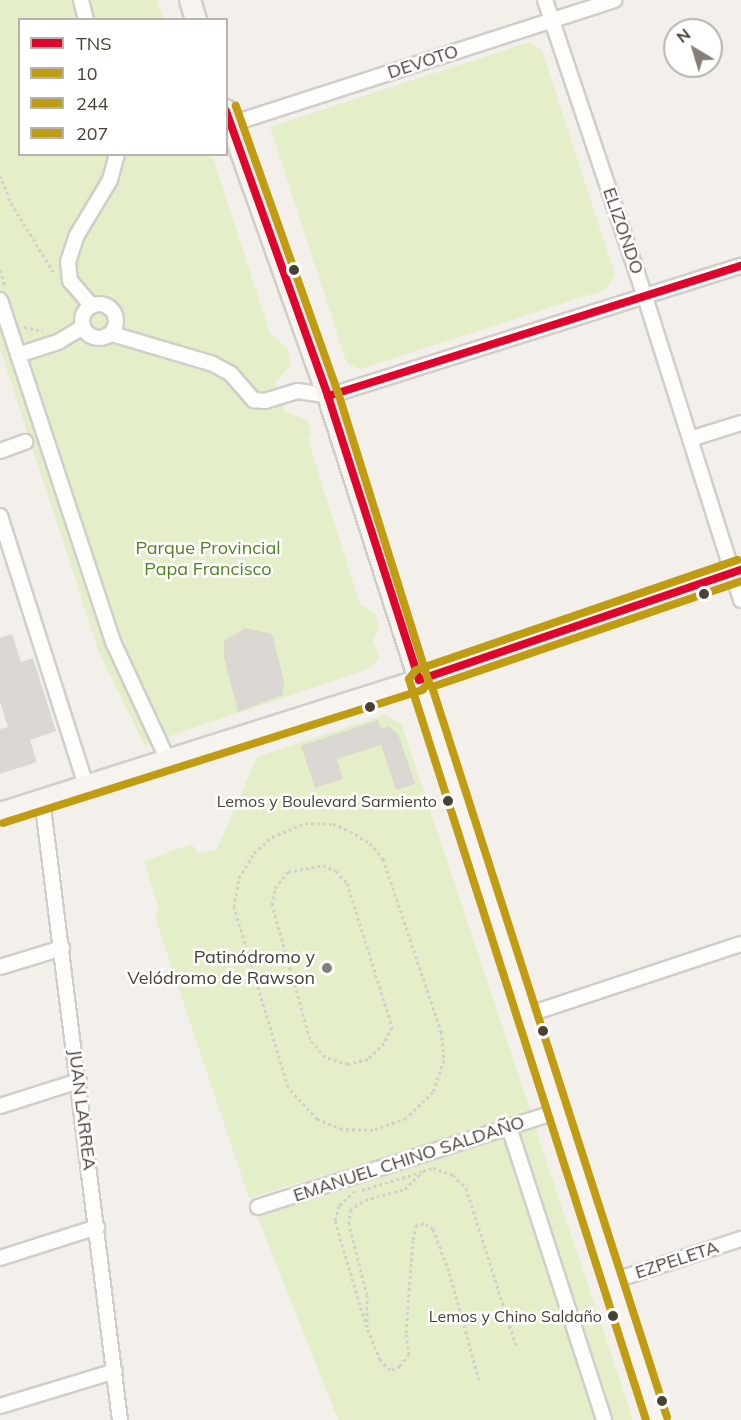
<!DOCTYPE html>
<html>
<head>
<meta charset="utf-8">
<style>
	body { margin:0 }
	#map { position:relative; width:741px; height:1420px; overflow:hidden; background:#f3f0ec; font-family:Mulish,sans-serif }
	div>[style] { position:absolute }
	.green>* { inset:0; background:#e4efc9 }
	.building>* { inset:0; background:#dbd7d2 }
	.path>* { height:3px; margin-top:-1.5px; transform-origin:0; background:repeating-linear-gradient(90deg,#d3d0ca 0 3px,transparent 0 6px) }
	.roads { filter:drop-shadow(2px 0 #d1cec9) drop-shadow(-2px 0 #d1cec9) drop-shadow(0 2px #d1cec9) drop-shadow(0 -2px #d1cec9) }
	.street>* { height:14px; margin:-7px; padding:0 7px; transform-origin:7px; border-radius:7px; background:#fdfdfc }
	.street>.ring { margin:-7px; padding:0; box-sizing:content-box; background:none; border:14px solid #fdfdfc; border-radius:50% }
	.secondary>* { height:20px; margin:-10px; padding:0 10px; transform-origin:10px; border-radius:10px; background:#f7f4ef }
	.bus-1>* { height:8px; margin:-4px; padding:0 4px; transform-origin:4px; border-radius:4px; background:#de042c }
	.bus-2>* { height:8px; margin:-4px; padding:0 4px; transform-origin:4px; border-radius:4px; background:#c09c13 }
	.bus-3>* { height:8px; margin:-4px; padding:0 4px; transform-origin:4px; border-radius:4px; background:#c09c13 }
	.bus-4>* { height:8px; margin:-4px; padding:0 4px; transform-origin:4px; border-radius:4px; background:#c09c13 }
	.dots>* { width:16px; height:16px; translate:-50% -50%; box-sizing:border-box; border:3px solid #fff; border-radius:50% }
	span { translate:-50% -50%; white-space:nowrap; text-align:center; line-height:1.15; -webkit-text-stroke:5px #fff; paint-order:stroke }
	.bus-label { font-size:16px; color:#4a4036 }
	.right { translate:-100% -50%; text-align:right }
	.street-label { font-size:18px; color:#4a4036 }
	.park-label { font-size:18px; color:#518322 }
	.poi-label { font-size:18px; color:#4a4036 }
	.legend { position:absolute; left:18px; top:18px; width:210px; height:138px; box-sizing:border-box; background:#fff; border:2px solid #b7b3af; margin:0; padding:8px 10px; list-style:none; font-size:18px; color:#4a4036 }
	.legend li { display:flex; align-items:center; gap:12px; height:30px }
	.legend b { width:30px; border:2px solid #b7b3af }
	.north { position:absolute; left:663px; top:18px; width:60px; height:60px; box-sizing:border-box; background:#fff; border:2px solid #b7b3af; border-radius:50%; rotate:322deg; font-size:16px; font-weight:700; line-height:24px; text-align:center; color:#4a4036 }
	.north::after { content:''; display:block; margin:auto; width:21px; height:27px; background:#857e76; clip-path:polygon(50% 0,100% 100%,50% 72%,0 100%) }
</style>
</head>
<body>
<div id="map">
	<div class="green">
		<div style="clip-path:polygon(0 0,157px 0,163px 19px,20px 20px,20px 154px,212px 155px,270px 333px,287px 348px,291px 366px,275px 382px,285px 412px,308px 420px,311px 432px,308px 440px,360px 604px,375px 613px,379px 627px,373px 640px,379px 657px,371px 668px,144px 745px,99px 652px,0 349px)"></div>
		<div style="clip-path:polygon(529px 42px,542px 50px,615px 275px,605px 290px,360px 369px,347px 364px,270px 127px)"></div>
		<div style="clip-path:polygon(384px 715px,401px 723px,531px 1113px,249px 1198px,155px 918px,158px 907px,144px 861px,192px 844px,198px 854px,217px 849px,257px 757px)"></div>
		<div style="clip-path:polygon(535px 1127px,633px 1420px,338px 1420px,256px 1213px)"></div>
	</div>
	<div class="building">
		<div style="clip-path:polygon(245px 628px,272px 634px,284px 681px,283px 695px,238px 712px,224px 657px,224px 641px)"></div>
		<div style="clip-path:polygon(12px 634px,21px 662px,33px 658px,56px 731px,30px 740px,37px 762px,0 774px,0 729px,8px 727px,0 702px,0 638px)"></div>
		<div style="clip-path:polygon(378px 720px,381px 729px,389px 726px,398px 734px,415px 784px,396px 790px,381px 745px,337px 759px,343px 779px,315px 788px,301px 746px)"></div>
	</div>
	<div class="path">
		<div style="left:0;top:175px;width:30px;rotate:69deg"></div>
		<div style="left:11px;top:203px;width:82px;rotate:58.4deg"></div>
		<div style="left:0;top:270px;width:18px;rotate:74deg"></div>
		<div style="left:24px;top:327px;width:19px;rotate:12deg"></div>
		<div style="left:305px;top:823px;width:28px;rotate:2deg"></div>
		<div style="left:333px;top:824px;width:18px;rotate:22deg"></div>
		<div style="left:350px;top:831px;width:23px;rotate:31deg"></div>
		<div style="left:370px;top:843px;width:21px;rotate:51deg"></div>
		<div style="left:383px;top:859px;width:182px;rotate:71.4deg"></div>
		<div style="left:441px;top:1031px;width:29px;rotate:84deg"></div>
		<div style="left:444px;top:1060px;width:34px;rotate:109deg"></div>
		<div style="left:433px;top:1092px;width:37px;rotate:136deg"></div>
		<div style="left:406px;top:1118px;width:35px;rotate:160deg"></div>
		<div style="left:373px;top:1130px;width:31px;rotate:-178deg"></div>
		<div style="left:342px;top:1129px;width:27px;rotate:-158deg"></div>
		<div style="left:317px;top:1119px;width:43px;rotate:-132.2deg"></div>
		<div style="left:288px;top:1087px;width:188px;rotate:-106.7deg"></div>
		<div style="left:234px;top:907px;width:29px;rotate:-80deg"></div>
		<div style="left:239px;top:878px;width:29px;rotate:-59deg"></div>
		<div style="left:254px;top:853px;width:24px;rotate:-42deg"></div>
		<div style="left:272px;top:837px;width:36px;rotate:-23deg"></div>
		<div style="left:323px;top:865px;width:14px;rotate:25deg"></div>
		<div style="left:336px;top:871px;width:16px;rotate:47deg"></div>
		<div style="left:347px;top:883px;width:151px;rotate:72.6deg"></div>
		<div style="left:392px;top:1027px;width:18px;rotate:117deg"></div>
		<div style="left:384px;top:1043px;width:23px;rotate:135deg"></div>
		<div style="left:368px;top:1059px;width:21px;rotate:166deg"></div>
		<div style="left:348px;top:1064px;width:24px;rotate:-163deg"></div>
		<div style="left:325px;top:1057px;width:23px;rotate:-130deg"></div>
		<div style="left:310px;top:1039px;width:139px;rotate:-105.8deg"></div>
		<div style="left:272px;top:905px;width:17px;rotate:-80deg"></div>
		<div style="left:275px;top:888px;width:21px;rotate:-51deg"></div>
		<div style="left:288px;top:872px;width:36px;rotate:-11deg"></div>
		<div style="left:362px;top:1190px;width:62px;rotate:-17deg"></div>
		<div style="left:355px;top:1191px;width:22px;rotate:137deg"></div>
		<div style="left:339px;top:1206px;width:16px;rotate:105deg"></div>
		<div style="left:335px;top:1221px;width:109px;rotate:73.4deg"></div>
		<div style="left:479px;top:1380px;width:113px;rotate:-105.4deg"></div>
		<div style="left:449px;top:1271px;width:45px;rotate:-110.9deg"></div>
		<div style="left:433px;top:1229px;width:11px;rotate:-146deg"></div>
		<div style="left:424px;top:1223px;width:8px;rotate:166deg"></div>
		<div style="left:416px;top:1225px;width:15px;rotate:101deg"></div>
		<div style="left:413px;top:1240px;width:94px;rotate:94.3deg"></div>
		<div style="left:406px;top:1334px;width:20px;rotate:81deg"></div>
		<div style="left:409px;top:1354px;width:15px;rotate:127deg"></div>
		<div style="left:400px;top:1366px;width:11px;rotate:158deg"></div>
		<div style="left:390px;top:1370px;width:14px;rotate:-135deg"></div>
		<div style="left:380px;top:1360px;width:35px;rotate:-112deg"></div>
		<div style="left:367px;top:1327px;width:32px;rotate:-90deg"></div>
		<div style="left:367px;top:1295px;width:73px;rotate:-104.2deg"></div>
		<div style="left:349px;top:1224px;width:14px;rotate:-86deg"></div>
		<div style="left:350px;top:1210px;width:18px;rotate:-34deg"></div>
		<div style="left:365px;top:1200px;width:41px;rotate:-15.4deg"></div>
		<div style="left:405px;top:1189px;width:25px;rotate:-45deg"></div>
		<div style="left:423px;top:1171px;width:10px;rotate:-17deg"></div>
		<div style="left:433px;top:1168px;width:21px;rotate:19deg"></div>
		<div style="left:453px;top:1175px;width:18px;rotate:45deg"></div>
		<div style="left:466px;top:1188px;width:166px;rotate:72.4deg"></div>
	</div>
	<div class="roads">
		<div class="street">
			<div style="left:81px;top:0;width:21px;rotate:76deg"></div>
			<div style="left:545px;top:0;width:313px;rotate:71.4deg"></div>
			<div style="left:645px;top:297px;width:318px;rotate:72.4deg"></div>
			<div style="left:231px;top:124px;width:403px;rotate:-17.9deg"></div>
			<div style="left:0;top:300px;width:362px;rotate:71.7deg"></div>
			<div style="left:114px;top:644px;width:126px;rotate:65.1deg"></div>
			<div class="ring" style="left:82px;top:304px;width:20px;height:20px"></div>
			<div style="left:92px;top:306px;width:33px;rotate:-131deg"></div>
			<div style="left:70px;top:281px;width:19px;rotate:-96deg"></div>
			<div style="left:68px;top:262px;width:28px;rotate:-72deg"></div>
			<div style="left:77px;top:235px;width:64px;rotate:-59deg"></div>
			<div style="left:110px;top:180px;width:27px;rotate:-75deg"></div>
			<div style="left:112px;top:334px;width:105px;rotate:16.5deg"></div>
			<div style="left:213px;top:364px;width:21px;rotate:29deg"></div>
			<div style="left:231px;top:374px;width:35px;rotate:49deg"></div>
			<div style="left:254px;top:400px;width:11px;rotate:5deg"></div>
			<div style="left:265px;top:401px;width:34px;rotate:-17deg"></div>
			<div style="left:298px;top:391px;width:30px;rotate:9deg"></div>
			<div style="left:328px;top:396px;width:433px;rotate:-17.5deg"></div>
			<div style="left:18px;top:355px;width:42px;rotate:-18deg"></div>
			<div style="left:58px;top:342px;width:29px;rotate:-31deg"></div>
			<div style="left:690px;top:439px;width:53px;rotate:-17.4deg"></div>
			<div style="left:0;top:451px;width:27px;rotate:-20deg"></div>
			<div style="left:0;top:516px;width:282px;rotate:72.3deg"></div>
			<div style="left:42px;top:799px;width:626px;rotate:82.84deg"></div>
			<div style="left:0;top:967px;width:65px;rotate:-17deg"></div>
			<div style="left:527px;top:1015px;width:225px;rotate:-18.4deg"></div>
			<div style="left:0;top:1106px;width:83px;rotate:-17.6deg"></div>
			<div style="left:509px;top:1127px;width:308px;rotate:72deg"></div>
			<div style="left:258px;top:1207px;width:316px;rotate:-17.7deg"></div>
			<div style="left:0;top:1258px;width:102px;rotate:-17.7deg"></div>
			<div style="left:613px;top:1281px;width:135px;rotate:-18.2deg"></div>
			<div style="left:0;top:1406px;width:120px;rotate:-16.9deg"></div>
		</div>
		<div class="secondary">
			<div style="left:190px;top:0;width:21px;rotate:73deg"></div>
			<div style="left:226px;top:110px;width:304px;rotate:70.4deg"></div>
			<div style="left:328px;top:396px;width:1076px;rotate:72.19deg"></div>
			<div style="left:0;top:813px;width:440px;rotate:-17.6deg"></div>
			<div style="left:419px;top:680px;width:340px;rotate:-18.9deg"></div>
		</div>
	</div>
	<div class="bus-1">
		<div style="left:226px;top:111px;width:303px;rotate:70.3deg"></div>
		<div style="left:328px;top:396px;width:298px;rotate:72.2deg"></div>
		<div style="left:419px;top:680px;width:340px;rotate:-18.9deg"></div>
		<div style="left:328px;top:396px;width:433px;rotate:-17.5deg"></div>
	</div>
	<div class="bus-2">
		<div style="left:667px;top:1417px;width:767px;rotate:-107.84deg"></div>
		<div style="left:432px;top:687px;width:327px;rotate:-18.9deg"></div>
	</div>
	<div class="bus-3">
		<div style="left:646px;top:1420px;width:778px;rotate:-107.74deg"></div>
		<div style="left:409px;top:679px;width:11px;rotate:-52deg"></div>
		<div style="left:416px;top:670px;width:340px;rotate:-18.9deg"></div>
	</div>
	<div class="bus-4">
		<div style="left:3px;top:823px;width:440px;rotate:-17.6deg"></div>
		<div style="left:422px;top:690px;width:10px;rotate:-45deg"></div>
		<div style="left:429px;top:683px;width:304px;rotate:-107.4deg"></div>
		<div style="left:338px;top:393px;width:305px;rotate:-109.6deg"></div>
	</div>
	<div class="dots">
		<div style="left:294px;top:270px;background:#4a4036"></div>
		<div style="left:704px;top:594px;background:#4a4036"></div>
		<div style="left:370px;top:707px;background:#4a4036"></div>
		<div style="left:448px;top:801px;background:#4a4036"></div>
		<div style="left:327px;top:968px;background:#857e76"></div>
		<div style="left:543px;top:1031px;background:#4a4036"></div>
		<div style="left:613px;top:1316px;background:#4a4036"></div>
		<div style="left:662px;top:1401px;background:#4a4036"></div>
	</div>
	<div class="bus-label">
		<span class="right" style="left:437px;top:801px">Lemos y Boulevard Sarmiento</span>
		<span class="right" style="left:602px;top:1316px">Lemos y Chino Saldaño</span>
	</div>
	<div class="street-label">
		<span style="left:423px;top:62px;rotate:-18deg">DEVOTO</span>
		<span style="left:623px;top:231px;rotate:71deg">ELIZONDO</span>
		<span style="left:82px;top:1110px;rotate:83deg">JUAN LARREA</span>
		<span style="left:409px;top:1159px;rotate:-18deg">EMANUEL CHINO SALDAÑO</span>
		<span style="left:677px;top:1260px;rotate:-18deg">EZPELETA</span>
	</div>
	<div class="park-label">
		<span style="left:208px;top:559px">Parque Provincial<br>Papa Francisco</span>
	</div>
	<div class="poi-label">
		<span class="right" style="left:315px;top:968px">Patinódromo y<br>Velódromo de Rawson</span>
	</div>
	<ul class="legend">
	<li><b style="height:8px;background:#de042c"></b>TNS</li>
	<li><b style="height:8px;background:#c09c13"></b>10</li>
	<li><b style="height:8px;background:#c09c13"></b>244</li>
	<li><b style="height:8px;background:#c09c13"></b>207</li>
	</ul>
	<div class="north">N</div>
</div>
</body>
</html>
